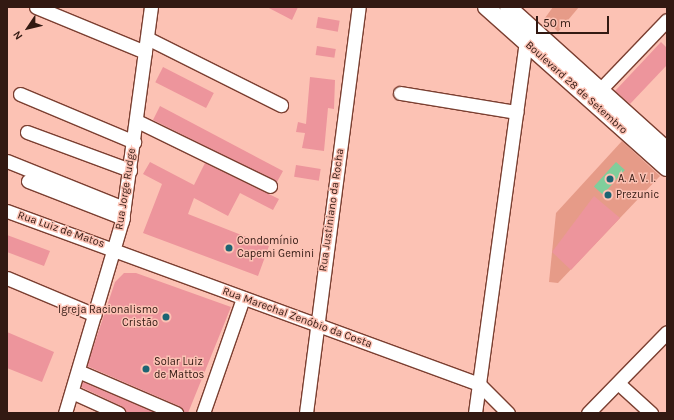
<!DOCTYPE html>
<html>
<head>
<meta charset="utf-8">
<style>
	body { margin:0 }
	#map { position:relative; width:674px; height:420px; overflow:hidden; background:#fcc2b4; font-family:Karla,sans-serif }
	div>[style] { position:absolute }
	.green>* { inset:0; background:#e69b88 }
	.water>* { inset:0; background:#80ce9b; transform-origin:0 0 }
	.building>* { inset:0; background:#ed959c; transform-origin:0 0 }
	.roads { filter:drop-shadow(1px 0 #7b3f31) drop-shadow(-1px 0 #7b3f31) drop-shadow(0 1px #7b3f31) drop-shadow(0 -1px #7b3f31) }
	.minor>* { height:13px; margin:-6.5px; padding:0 6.5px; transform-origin:6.5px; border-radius:6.5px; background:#fff }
	.major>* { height:16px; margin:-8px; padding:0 8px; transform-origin:8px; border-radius:8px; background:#fff }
	.dots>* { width:11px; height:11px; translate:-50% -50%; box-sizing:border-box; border:2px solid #fcc2b4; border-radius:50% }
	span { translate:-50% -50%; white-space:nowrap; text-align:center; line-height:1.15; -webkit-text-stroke:3px #fcc2b4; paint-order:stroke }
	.street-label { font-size:11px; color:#321912 }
	.poi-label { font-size:11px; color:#321912 }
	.left { translate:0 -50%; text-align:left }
	.right { translate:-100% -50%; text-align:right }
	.frame { position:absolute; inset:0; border:8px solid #321912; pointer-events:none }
	.north { position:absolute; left:8px; top:8px; width:40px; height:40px; -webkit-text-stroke:3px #fcc2b4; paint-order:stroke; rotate:235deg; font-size:11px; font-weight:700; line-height:16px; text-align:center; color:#321912 }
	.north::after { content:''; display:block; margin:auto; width:14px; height:18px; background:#321912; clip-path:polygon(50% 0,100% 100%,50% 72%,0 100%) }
	.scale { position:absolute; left:536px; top:16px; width:73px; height:18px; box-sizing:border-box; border:2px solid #321912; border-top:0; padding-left:5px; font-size:12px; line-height:14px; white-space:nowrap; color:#321912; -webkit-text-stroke:3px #fcc2b4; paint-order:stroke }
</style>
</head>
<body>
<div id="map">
	<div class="green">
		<div style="clip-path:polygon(553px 7px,579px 7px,558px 32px,545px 18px)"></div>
		<div style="clip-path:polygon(622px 141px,660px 176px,558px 283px,549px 282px,556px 213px)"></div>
	</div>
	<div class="water">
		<div style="left:616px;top:162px;width:12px;height:33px;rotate:42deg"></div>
	</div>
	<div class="building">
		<div style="clip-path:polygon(267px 7px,298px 7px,292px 20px)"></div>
		<div style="left:318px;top:17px;width:22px;height:11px;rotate:10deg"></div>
		<div style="clip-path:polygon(661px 42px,667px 48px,667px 65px,630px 104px,615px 91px)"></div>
		<div style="left:317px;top:46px;width:19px;height:9px;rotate:9deg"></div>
		<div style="left:163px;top:67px;width:57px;height:17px;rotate:27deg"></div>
		<div style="clip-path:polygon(310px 77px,335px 80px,334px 109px,328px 108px,324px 151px,302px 148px,305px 133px,296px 132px,298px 122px,306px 124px)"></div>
		<div style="clip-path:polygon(160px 106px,283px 171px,277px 182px,153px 120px)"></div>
		<div style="clip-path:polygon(150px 162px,194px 185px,205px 163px,279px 199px,273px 210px,240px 193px,228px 216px,194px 198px,188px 214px,269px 246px,258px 276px,143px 233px,162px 184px,143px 174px)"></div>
		<div style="left:296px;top:165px;width:25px;height:12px;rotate:9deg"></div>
		<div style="clip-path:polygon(594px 196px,620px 218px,571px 270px,552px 252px)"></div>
		<div style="clip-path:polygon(7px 235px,50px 251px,44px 266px,7px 252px)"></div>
		<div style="clip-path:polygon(124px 273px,136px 273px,231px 307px,188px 413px,184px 413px,179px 406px,87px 366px,115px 282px)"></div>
		<div style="clip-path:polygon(7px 332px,54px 352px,42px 382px,7px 368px)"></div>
		<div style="clip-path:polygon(83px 382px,156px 413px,126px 413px,121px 406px,81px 387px)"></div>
	</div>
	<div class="roads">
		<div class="minor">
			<div style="left:36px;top:7px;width:118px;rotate:22.4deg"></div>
			<div style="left:147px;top:38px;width:150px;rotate:26.6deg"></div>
			<div style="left:400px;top:93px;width:118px;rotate:9.3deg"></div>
			<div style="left:20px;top:94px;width:124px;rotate:22.8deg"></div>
			<div style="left:594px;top:96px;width:105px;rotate:-46.2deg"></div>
			<div style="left:137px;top:121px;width:148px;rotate:26deg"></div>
			<div style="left:27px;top:132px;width:110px;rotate:20.3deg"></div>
			<div style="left:7px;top:161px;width:126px;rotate:21.9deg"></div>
			<div style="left:28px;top:181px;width:102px;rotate:21.3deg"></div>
			<div style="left:7px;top:211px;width:503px;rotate:20.13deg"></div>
			<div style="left:479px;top:384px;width:41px;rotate:45deg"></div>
			<div style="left:7px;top:278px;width:95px;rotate:22.8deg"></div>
			<div style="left:78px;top:371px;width:107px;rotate:23.2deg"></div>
			<div style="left:618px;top:383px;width:45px;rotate:42.3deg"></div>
			<div style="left:72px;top:392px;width:51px;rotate:24.5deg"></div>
			<div style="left:65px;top:413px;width:200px;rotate:-73.5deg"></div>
			<div style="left:122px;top:221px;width:216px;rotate:-82.3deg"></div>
			<div style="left:203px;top:413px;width:122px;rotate:-70.8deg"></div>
			<div style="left:306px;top:413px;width:409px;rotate:-82.6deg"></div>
			<div style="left:475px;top:413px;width:373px;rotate:-82.2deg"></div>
			<div style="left:588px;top:413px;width:113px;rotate:-45.7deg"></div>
		</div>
		<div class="major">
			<div style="left:486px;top:7px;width:242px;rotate:41.7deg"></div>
			<div style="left:508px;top:7px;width:214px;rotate:42deg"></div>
		</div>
	</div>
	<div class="dots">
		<div style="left:610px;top:179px;background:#1c6473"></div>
		<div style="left:608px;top:195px;background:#1c6473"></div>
		<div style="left:229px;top:248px;background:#1c6473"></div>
		<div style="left:166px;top:317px;background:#1c6473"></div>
		<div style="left:146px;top:369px;background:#1c6473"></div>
	</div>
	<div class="street-label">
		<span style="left:576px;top:88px;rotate:42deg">Boulevard 28 de Setembro</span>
		<span style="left:126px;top:189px;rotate:-81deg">Rua Jorge Rudge</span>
		<span style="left:332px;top:210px;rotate:-82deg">Rua Justiniano da Rocha</span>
		<span style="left:61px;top:230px;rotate:19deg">Rua Luiz de Matos</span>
		<span style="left:297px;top:318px;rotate:20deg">Rua Marechal Zenóbio da Costa</span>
	</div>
	<div class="poi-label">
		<span class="left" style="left:618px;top:179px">A. A. V. I.</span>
		<span class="left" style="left:616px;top:195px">Prezunic</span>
		<span class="left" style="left:237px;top:248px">Condomínio<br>Capemi Gemini</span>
		<span class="right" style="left:158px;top:317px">Igreja Racionalismo<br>Cristão</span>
		<span class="left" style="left:154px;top:369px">Solar Luiz<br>de Mattos</span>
	</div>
	<div class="frame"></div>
	<div class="north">N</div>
	<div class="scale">50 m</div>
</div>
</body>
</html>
